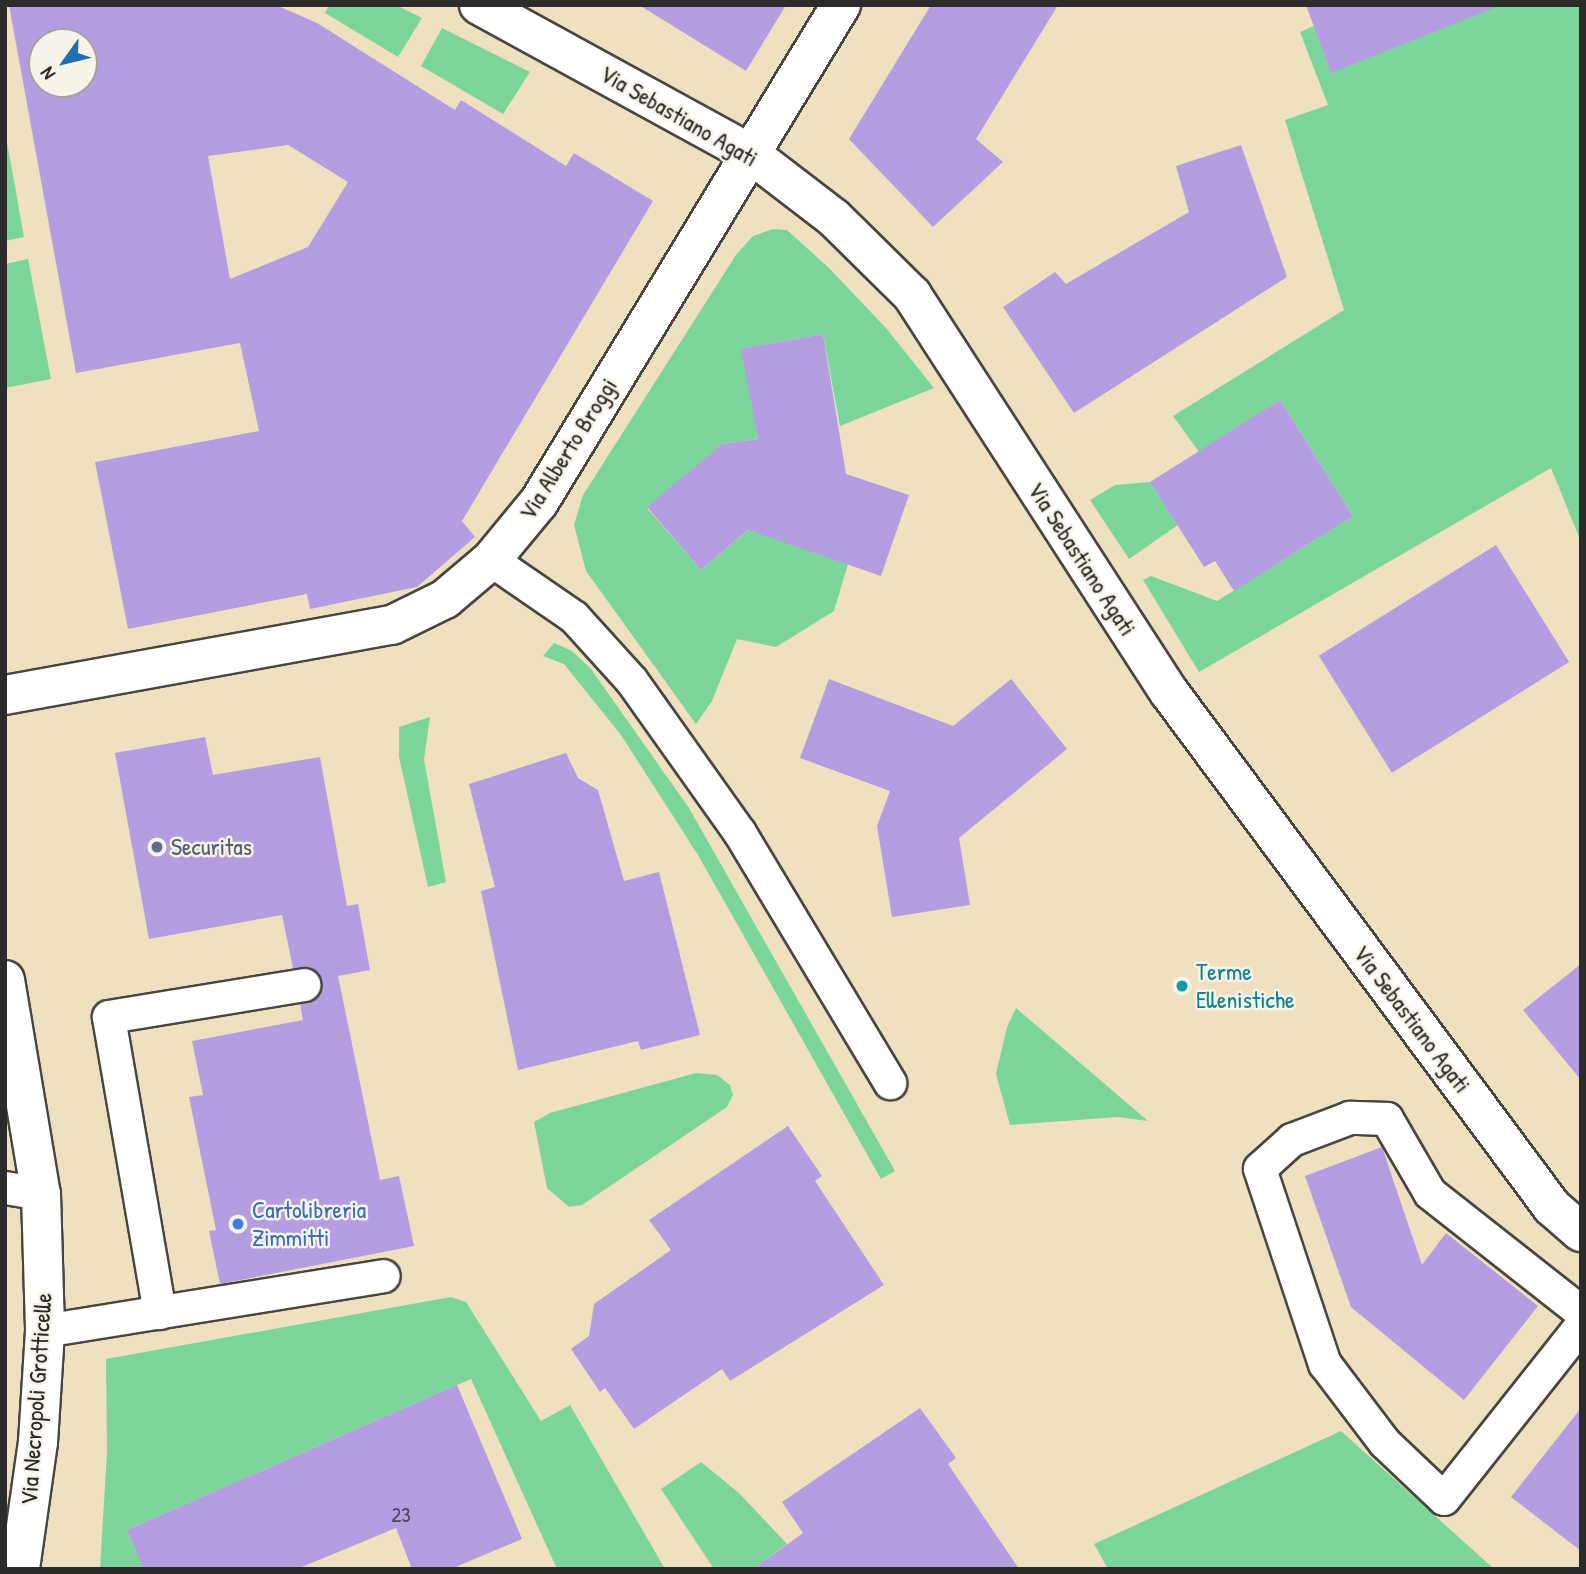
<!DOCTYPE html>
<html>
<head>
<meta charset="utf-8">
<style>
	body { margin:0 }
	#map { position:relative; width:1586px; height:1574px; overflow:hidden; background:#efe0c0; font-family:"Patrick Hand",sans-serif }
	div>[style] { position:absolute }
	.green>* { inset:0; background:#7cd69c }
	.building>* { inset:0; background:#b49ee1; transform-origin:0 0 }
	.roads { filter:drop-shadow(2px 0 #484641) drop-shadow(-2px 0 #484641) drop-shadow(0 2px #484641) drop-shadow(0 -2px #484641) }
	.lane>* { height:32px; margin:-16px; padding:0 16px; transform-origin:16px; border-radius:16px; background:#fff }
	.street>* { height:38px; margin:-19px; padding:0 19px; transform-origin:19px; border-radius:19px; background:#fff }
	.secondary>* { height:38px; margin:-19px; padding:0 19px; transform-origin:19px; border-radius:19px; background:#fff }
	.dots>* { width:19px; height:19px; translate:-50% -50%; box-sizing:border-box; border:4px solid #f7f3e8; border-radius:50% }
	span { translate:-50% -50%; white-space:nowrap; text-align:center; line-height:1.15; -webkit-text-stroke:5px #f7f3e8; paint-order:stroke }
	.number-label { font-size:21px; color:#4d4858 }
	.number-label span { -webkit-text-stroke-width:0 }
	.street-label { font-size:24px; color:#2b2b2b }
	.service-label { font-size:24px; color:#4e5e75 }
	.left { translate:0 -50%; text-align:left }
	.culture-label { font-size:24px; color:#0d838f }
	.shop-label { font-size:24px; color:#366cbe }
	.frame { position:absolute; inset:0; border:7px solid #2b2b2b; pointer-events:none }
	.north { position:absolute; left:28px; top:28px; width:70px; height:70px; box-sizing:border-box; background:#f7f3e8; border:2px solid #a5a39c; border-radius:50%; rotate:236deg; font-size:19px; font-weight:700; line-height:28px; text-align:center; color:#2b2b2b }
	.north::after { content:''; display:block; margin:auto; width:24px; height:32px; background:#1f6fb2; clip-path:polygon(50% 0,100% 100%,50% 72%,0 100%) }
</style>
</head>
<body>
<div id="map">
	<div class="green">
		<div style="clip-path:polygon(329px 5px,396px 5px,422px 18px,398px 57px,325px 13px)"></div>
		<div style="clip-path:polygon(1457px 5px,1581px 5px,1581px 542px,1551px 468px,1199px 672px,1143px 580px,1151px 576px,1217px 601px,1353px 516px,1280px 400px,1199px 452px,1173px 416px,1344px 310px,1285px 120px,1328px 105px,1300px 32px,1314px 26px,1331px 72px)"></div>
		<div style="clip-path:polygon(442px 28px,530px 72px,503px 114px,421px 66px)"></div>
		<div style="clip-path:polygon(5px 131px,24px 237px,5px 241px)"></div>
		<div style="clip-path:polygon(773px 229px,787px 230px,829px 268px,886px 328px,934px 388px,840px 426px,823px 334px,742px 349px,758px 439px,722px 444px,647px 508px,701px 570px,772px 510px,848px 564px,834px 611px,776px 647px,737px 639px,712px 701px,696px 724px,586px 571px,574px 525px,583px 495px,736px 255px,753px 236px)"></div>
		<div style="clip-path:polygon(28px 259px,51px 379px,5px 388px,5px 264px)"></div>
		<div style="clip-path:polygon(1150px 482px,1178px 525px,1129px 559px,1090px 500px,1115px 485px)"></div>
		<div style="clip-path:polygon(554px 643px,572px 651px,591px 669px,689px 808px,895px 1171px,881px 1179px,698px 855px,621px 735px,564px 664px,543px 656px)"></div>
		<div style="clip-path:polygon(430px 717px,424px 759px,446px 882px,428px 887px,399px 757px,399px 727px)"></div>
		<div style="clip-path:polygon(1016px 1008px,1148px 1121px,1118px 1117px,1010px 1125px,996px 1074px,1007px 1027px)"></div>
		<div style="clip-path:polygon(696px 1073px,717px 1075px,730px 1085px,733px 1095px,727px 1107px,582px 1205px,569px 1207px,547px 1188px,534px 1122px,550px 1113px)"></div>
		<div style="clip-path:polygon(451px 1297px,466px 1302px,541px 1421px,570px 1405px,665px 1569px,557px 1569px,471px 1379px,127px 1530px,143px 1569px,100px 1569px,107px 1452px,106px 1359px)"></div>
		<div style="clip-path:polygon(1341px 1431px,1494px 1569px,1108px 1569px,1094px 1544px)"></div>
		<div style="clip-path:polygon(701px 1462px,739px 1493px,787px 1544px,753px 1569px,714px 1569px,661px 1489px)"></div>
	</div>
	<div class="building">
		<div style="clip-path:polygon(evenodd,9px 5px,276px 5px,317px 23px,455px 110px,461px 100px,566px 166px,574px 153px,653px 201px,462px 521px,475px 537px,417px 587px,310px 609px,307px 594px,128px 629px,95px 462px,259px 431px,240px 343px,76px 373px,9px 5px,42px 42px,84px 42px,84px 84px,42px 84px,42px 42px,9px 5px,288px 145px,348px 182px,308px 247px,230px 279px,208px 156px,288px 145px)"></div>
		<div style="clip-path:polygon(639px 5px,786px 5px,746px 71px)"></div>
		<div style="clip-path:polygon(931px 5px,1058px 5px,976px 139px,1003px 162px,933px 227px,849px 139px)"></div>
		<div style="clip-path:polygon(1306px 5px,1493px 5px,1494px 8px,1331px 73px)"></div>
		<div style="clip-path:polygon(1241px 145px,1287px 277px,1074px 413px,1003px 307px,1055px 272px,1066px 284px,1189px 212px,1176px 166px)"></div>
		<div style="clip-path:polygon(823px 334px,846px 474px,909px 495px,881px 576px,748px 530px,701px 570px,647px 507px,722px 444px,758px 439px,741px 349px)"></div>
		<div style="clip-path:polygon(1280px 400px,1353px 516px,1234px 591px,1215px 561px,1204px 567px,1150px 482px)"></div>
		<div style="left:1496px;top:545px;width:138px;height:209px;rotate:58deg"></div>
		<div style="clip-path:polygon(829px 679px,953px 726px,1011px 679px,1067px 749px,959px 838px,970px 905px,892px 917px,877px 826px,890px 791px,800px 758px)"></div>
		<div style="clip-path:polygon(205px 737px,213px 775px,320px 757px,347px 906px,358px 904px,370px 970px,338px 976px,380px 1180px,399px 1176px,414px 1246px,220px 1284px,209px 1231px,216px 1230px,189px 1097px,203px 1095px,192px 1041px,303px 1020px,300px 1004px,316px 999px,322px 983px,311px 968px,293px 968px,282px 915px,149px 939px,115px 753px)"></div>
		<div style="clip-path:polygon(566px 753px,578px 778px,598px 790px,624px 881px,659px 872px,700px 1035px,641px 1050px,638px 1041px,518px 1070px,481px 891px,495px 887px,469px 784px)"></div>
		<div style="clip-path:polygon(1581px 964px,1581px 1080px,1523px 1010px)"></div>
		<div style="clip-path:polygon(788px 1126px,822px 1176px,815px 1181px,884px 1285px,730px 1381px,722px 1369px,634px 1429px,605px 1388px,600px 1392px,571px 1349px,589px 1336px,594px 1304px,671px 1250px,649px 1220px)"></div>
		<div style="clip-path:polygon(1382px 1147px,1422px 1265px,1446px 1233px,1538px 1306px,1464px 1400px,1351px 1307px,1305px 1176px)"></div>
		<div style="clip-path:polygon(457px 1385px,522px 1539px,451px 1569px,412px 1569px,396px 1528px,297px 1569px,143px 1569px,127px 1530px)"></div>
		<div style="clip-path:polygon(920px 1408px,956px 1458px,948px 1464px,1019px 1569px,753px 1569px,803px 1533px,782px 1502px)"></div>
		<div style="clip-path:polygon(1581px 1408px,1581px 1551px,1511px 1497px)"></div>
	</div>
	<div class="roads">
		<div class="lane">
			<div style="left:491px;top:560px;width:101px;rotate:34.5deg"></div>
			<div style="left:574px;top:617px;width:86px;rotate:47.8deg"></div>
			<div style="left:632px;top:681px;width:186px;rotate:54.6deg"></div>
			<div style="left:740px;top:833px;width:292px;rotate:59deg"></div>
			<div style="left:5px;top:1188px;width:36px;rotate:9deg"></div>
			<div style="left:1581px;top:1312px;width:192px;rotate:-141.8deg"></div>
			<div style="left:1430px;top:1193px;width:86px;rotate:-120.2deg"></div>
			<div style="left:1387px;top:1119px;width:37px;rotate:-178deg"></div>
			<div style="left:1350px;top:1118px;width:62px;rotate:159.2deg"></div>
			<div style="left:1292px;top:1140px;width:43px;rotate:137.8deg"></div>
			<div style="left:1260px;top:1169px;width:206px;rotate:71.6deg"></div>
			<div style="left:1325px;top:1364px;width:99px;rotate:52.8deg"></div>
			<div style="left:1385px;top:1443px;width:81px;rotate:43.5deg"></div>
			<div style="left:1444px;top:1499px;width:221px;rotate:-51.6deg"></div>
			<div style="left:160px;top:1313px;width:300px;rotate:-99.8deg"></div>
			<div style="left:109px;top:1017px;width:198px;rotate:-9.3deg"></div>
			<div style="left:45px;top:1331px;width:343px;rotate:-9.2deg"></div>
		</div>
		<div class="street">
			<div style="left:479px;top:5px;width:307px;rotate:28.7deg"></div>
			<div style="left:748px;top:152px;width:108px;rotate:37.5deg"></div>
			<div style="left:834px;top:218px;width:110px;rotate:44.6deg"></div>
			<div style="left:912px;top:295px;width:473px;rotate:57.1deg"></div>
			<div style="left:1169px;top:692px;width:642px;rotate:53.36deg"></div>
			<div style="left:1552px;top:1207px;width:38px;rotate:41deg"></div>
			<div style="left:5px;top:695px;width:393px;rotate:-10.3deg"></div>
			<div style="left:392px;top:625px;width:59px;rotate:-26.1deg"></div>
			<div style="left:445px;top:599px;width:60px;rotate:-40.3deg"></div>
			<div style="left:491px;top:560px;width:75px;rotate:-50.4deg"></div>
			<div style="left:539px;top:502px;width:582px;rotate:-58.72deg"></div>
		</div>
		<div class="secondary">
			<div style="left:5px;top:980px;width:217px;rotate:80.5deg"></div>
			<div style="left:41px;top:1194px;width:137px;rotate:88.3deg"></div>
			<div style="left:45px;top:1331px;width:111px;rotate:93.6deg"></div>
			<div style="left:38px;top:1442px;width:128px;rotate:98.1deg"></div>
		</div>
	</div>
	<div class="dots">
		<div style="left:157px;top:847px;background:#5c6f8a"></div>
		<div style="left:1182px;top:986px;background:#0f9aa8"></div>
		<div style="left:238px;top:1224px;background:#3f7fe0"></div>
	</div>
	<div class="number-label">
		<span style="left:401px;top:1515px">23</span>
	</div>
	<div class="street-label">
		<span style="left:679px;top:116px;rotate:30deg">Via Sebastiano Agati</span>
		<span style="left:568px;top:449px;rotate:-58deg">Via Alberto Broggi</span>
		<span style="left:1082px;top:559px;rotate:57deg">Via Sebastiano Agati</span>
		<span style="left:1412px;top:1019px;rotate:53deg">Via Sebastiano Agati</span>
		<span style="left:36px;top:1399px;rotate:-86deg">Via Necropoli Grotticelle</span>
	</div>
	<div class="service-label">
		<span class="left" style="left:171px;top:847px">Securitas</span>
	</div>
	<div class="culture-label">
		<span class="left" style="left:1196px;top:986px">Terme<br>Ellenistiche</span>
	</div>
	<div class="shop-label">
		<span class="left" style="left:252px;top:1224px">Cartolibreria<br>Zimmitti</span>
	</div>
	<div class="frame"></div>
	<div class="north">N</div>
</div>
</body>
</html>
